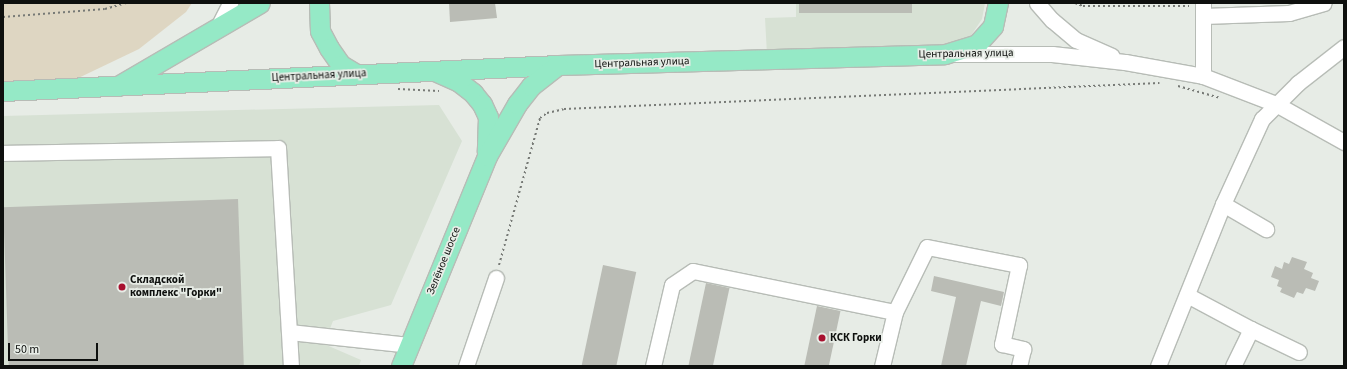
<!DOCTYPE html>
<html>
<head>
<meta charset="utf-8">
<style>
	body { margin:0 }
	#map { position:relative; width:1347px; height:369px; overflow:hidden; background:#e7ece6; font-family:"Source Sans 3",sans-serif }
	div>[style] { position:absolute }
	.built>* { inset:0; background:#d7e1d4 }
	.green>* { inset:0; background:#ded6c2 }
	.building>* { inset:0; background:#babcb5; transform-origin:0 0 }
	.path>* { height:2px; margin-top:-1px; transform-origin:0; background:repeating-linear-gradient(90deg,#777a76 0 2px,transparent 0 5px) }
	.roads { filter:drop-shadow(1px 0 #b7bcb6) drop-shadow(-1px 0 #b7bcb6) drop-shadow(0 1px #b7bcb6) drop-shadow(0 -1px #b7bcb6) }
	.minor>* { height:15px; margin:-7.5px; padding:0 7.5px; transform-origin:7.5px; border-radius:7.5px; background:#fff }
	.major>* { height:19px; margin:-9.5px; padding:0 9.5px; transform-origin:9.5px; border-radius:9.5px; background:#95e9c6 }
	.dots>* { width:11px; height:11px; translate:-50% -50%; box-sizing:border-box; border:2px solid #e7ece6; border-radius:50% }
	span { translate:-50% -50%; white-space:nowrap; text-align:center; line-height:1.15; -webkit-text-stroke:3.5px #e7ece6; paint-order:stroke }
	.street-label { font-size:11px; color:#0e100e }
	.poi-label { font-size:11px; color:#0e100e; font-weight:700 }
	.left { translate:0 -50%; text-align:left }
	.frame { position:absolute; inset:0; border:4px solid #0e100e; pointer-events:none }
	.scale { position:absolute; left:8px; top:343px; width:90px; height:18px; box-sizing:border-box; border:2px solid #0e100e; border-top:0; padding-left:5px; font-size:12px; line-height:14px; white-space:nowrap; color:#0e100e; -webkit-text-stroke:3px #e7ece6; paint-order:stroke }
</style>
</head>
<body>
<div id="map">
	<div class="built">
		<div style="clip-path:polygon(796px 3px,985px 3px,982px 19px,968px 40px,945px 48px,767px 55px,765px 18px,796px 17px)"></div>
		<div style="clip-path:polygon(439px 105px,462px 141px,391px 305px,333px 321px,324px 344px,361px 360px,359px 366px,3px 366px,3px 116px)"></div>
	</div>
	<div class="green">
		<div style="clip-path:polygon(3px 3px,192px 3px,186px 12px,139px 49px,70px 82px,3px 84px)"></div>
	</div>
	<div class="building">
		<div style="clip-path:polygon(449px 3px,495px 3px,497px 18px,450px 22px)"></div>
		<div style="left:799px;top:3px;width:113px;height:10px"></div>
		<div style="left:238px;top:199px;width:167px;height:235px;rotate:88deg"></div>
		<div style="clip-path:polygon(1292px 257px,1307px 262px,1304px 269px,1313px 273px,1311px 278px,1319px 281px,1315px 291px,1306px 288px,1303px 294px,1297px 292px,1294px 298px,1280px 292px,1282px 288px,1277px 286px,1279px 280px,1271px 277px,1275px 266px,1282px 269px,1284px 262px,1289px 264px)"></div>
		<div style="left:603px;top:265px;width:34px;height:103px;rotate:12deg"></div>
		<div style="clip-path:polygon(934px 276px,1004px 292px,1001px 306px,981px 301px,966px 366px,941px 366px,956px 297px,931px 291px)"></div>
		<div style="left:706px;top:283px;width:24px;height:85px;rotate:12deg"></div>
		<div style="left:817px;top:306px;width:24px;height:61px;rotate:12deg"></div>
	</div>
	<div class="path">
		<div style="left:1075px;top:3px;width:9px;rotate:21deg"></div>
		<div style="left:1083px;top:6px;width:106px"></div>
		<div style="left:3px;top:17px;width:102px;rotate:-4.5deg"></div>
		<div style="left:105px;top:9px;width:22px;rotate:-16deg"></div>
		<div style="left:1178px;top:86px;width:44px;rotate:15.9deg"></div>
		<div style="left:398px;top:89px;width:41px;rotate:2.8deg"></div>
		<div style="left:499px;top:265px;width:153px;rotate:-74.4deg"></div>
		<div style="left:540px;top:118px;width:9px;rotate:-36deg"></div>
		<div style="left:547px;top:113px;width:17px;rotate:-13deg"></div>
		<div style="left:564px;top:109px;width:596px;rotate:-2.5deg"></div>
	</div>
	<div class="roads">
		<div class="minor">
			<div style="left:1037px;top:3px;width:23px;rotate:49deg"></div>
			<div style="left:1052px;top:20px;width:31px;rotate:40deg"></div>
			<div style="left:1076px;top:40px;width:39px;rotate:24deg"></div>
			<div style="left:1203px;top:3px;width:73px;rotate:90deg"></div>
			<div style="left:1203px;top:16px;width:86px;rotate:-2deg"></div>
			<div style="left:1289px;top:13px;width:36px;rotate:-16deg"></div>
			<div style="left:218px;top:27px;width:27px;rotate:-63deg"></div>
			<div style="left:956px;top:54px;width:96px"></div>
			<div style="left:1052px;top:54px;width:73px;rotate:6.3deg"></div>
			<div style="left:1125px;top:62px;width:79px;rotate:10.2deg"></div>
			<div style="left:1203px;top:76px;width:78px;rotate:21deg"></div>
			<div style="left:1276px;top:104px;width:78px;rotate:29.2deg"></div>
			<div style="left:3px;top:153px;width:275px;rotate:-1deg"></div>
			<div style="left:278px;top:148px;width:218px;rotate:86.6deg"></div>
			<div style="left:1223px;top:204px;width:50px;rotate:30.2deg"></div>
			<div style="left:1187px;top:295px;width:72px;rotate:28deg"></div>
			<div style="left:1251px;top:329px;width:41px;rotate:115.9deg"></div>
			<div style="left:895px;top:312px;width:72px;rotate:-63.8deg"></div>
			<div style="left:927px;top:247px;width:94px;rotate:11.1deg"></div>
			<div style="left:1019px;top:265px;width:81px;rotate:102.1deg"></div>
			<div style="left:1002px;top:344px;width:22px;rotate:13deg"></div>
			<div style="left:1023px;top:349px;width:17px;rotate:103deg"></div>
			<div style="left:1251px;top:329px;width:53px;rotate:25.6deg"></div>
			<div style="left:290px;top:332px;width:121px;rotate:6.2deg"></div>
			<div style="left:466px;top:366px;width:93px;rotate:-71.2deg"></div>
			<div style="left:653px;top:366px;width:83px;rotate:-76.8deg"></div>
			<div style="left:672px;top:285px;width:25px;rotate:-34deg"></div>
			<div style="left:693px;top:271px;width:206px;rotate:11.5deg"></div>
			<div style="left:895px;top:312px;width:56px;rotate:103.5deg"></div>
			<div style="left:1158px;top:366px;width:175px;rotate:-68.1deg"></div>
			<div style="left:1223px;top:204px;width:94px;rotate:-65.4deg"></div>
			<div style="left:1262px;top:119px;width:51px;rotate:-45deg"></div>
			<div style="left:1298px;top:83px;width:58px;rotate:-38deg"></div>
		</div>
		<div class="major">
			<div style="left:319px;top:3px;width:28px;rotate:88deg"></div>
			<div style="left:320px;top:31px;width:19px;rotate:62deg"></div>
			<div style="left:329px;top:48px;width:21px;rotate:55deg"></div>
			<div style="left:341px;top:65px;width:17px;rotate:31deg"></div>
			<div style="left:437px;top:72px;width:24px;rotate:24deg"></div>
			<div style="left:459px;top:82px;width:18px;rotate:38deg"></div>
			<div style="left:473px;top:93px;width:14px;rotate:51deg"></div>
			<div style="left:482px;top:104px;width:14px;rotate:65deg"></div>
			<div style="left:488px;top:117px;width:35px;rotate:92deg"></div>
			<div style="left:118px;top:86px;width:164px;rotate:-30.3deg"></div>
			<div style="left:3px;top:91px;width:556px;rotate:-2.68deg"></div>
			<div style="left:558px;top:65px;width:387px;rotate:-1.6deg"></div>
			<div style="left:945px;top:54px;width:34px;rotate:-17deg"></div>
			<div style="left:977px;top:44px;width:24px;rotate:-48deg"></div>
			<div style="left:993px;top:26px;width:24px;rotate:-78deg"></div>
			<div style="left:401px;top:366px;width:227px;rotate:-67.7deg"></div>
			<div style="left:487px;top:156px;width:60px;rotate:-60deg"></div>
			<div style="left:517px;top:104px;width:23px;rotate:-52deg"></div>
			<div style="left:531px;top:86px;width:34px;rotate:-38deg"></div>
		</div>
	</div>
	<div class="dots">
		<div style="left:122px;top:287px;background:#a8102f"></div>
		<div style="left:822px;top:338px;background:#a8102f"></div>
	</div>
	<div class="street-label">
		<span style="left:966px;top:54px;rotate:-1deg">Центральная улица</span>
		<span style="left:642px;top:63px;rotate:-2deg">Центральная улица</span>
		<span style="left:319px;top:76px;rotate:-3deg">Центральная улица</span>
		<span style="left:444px;top:261px;rotate:-68deg">Зелёное шоссе</span>
	</div>
	<div class="poi-label">
		<span class="left" style="left:130px;top:287px">Складской<br>комплекс "Горки"</span>
		<span class="left" style="left:830px;top:338px">КСК Горки</span>
	</div>
	<div class="frame"></div>
	<div class="scale">50 m</div>
</div>
</body>
</html>
